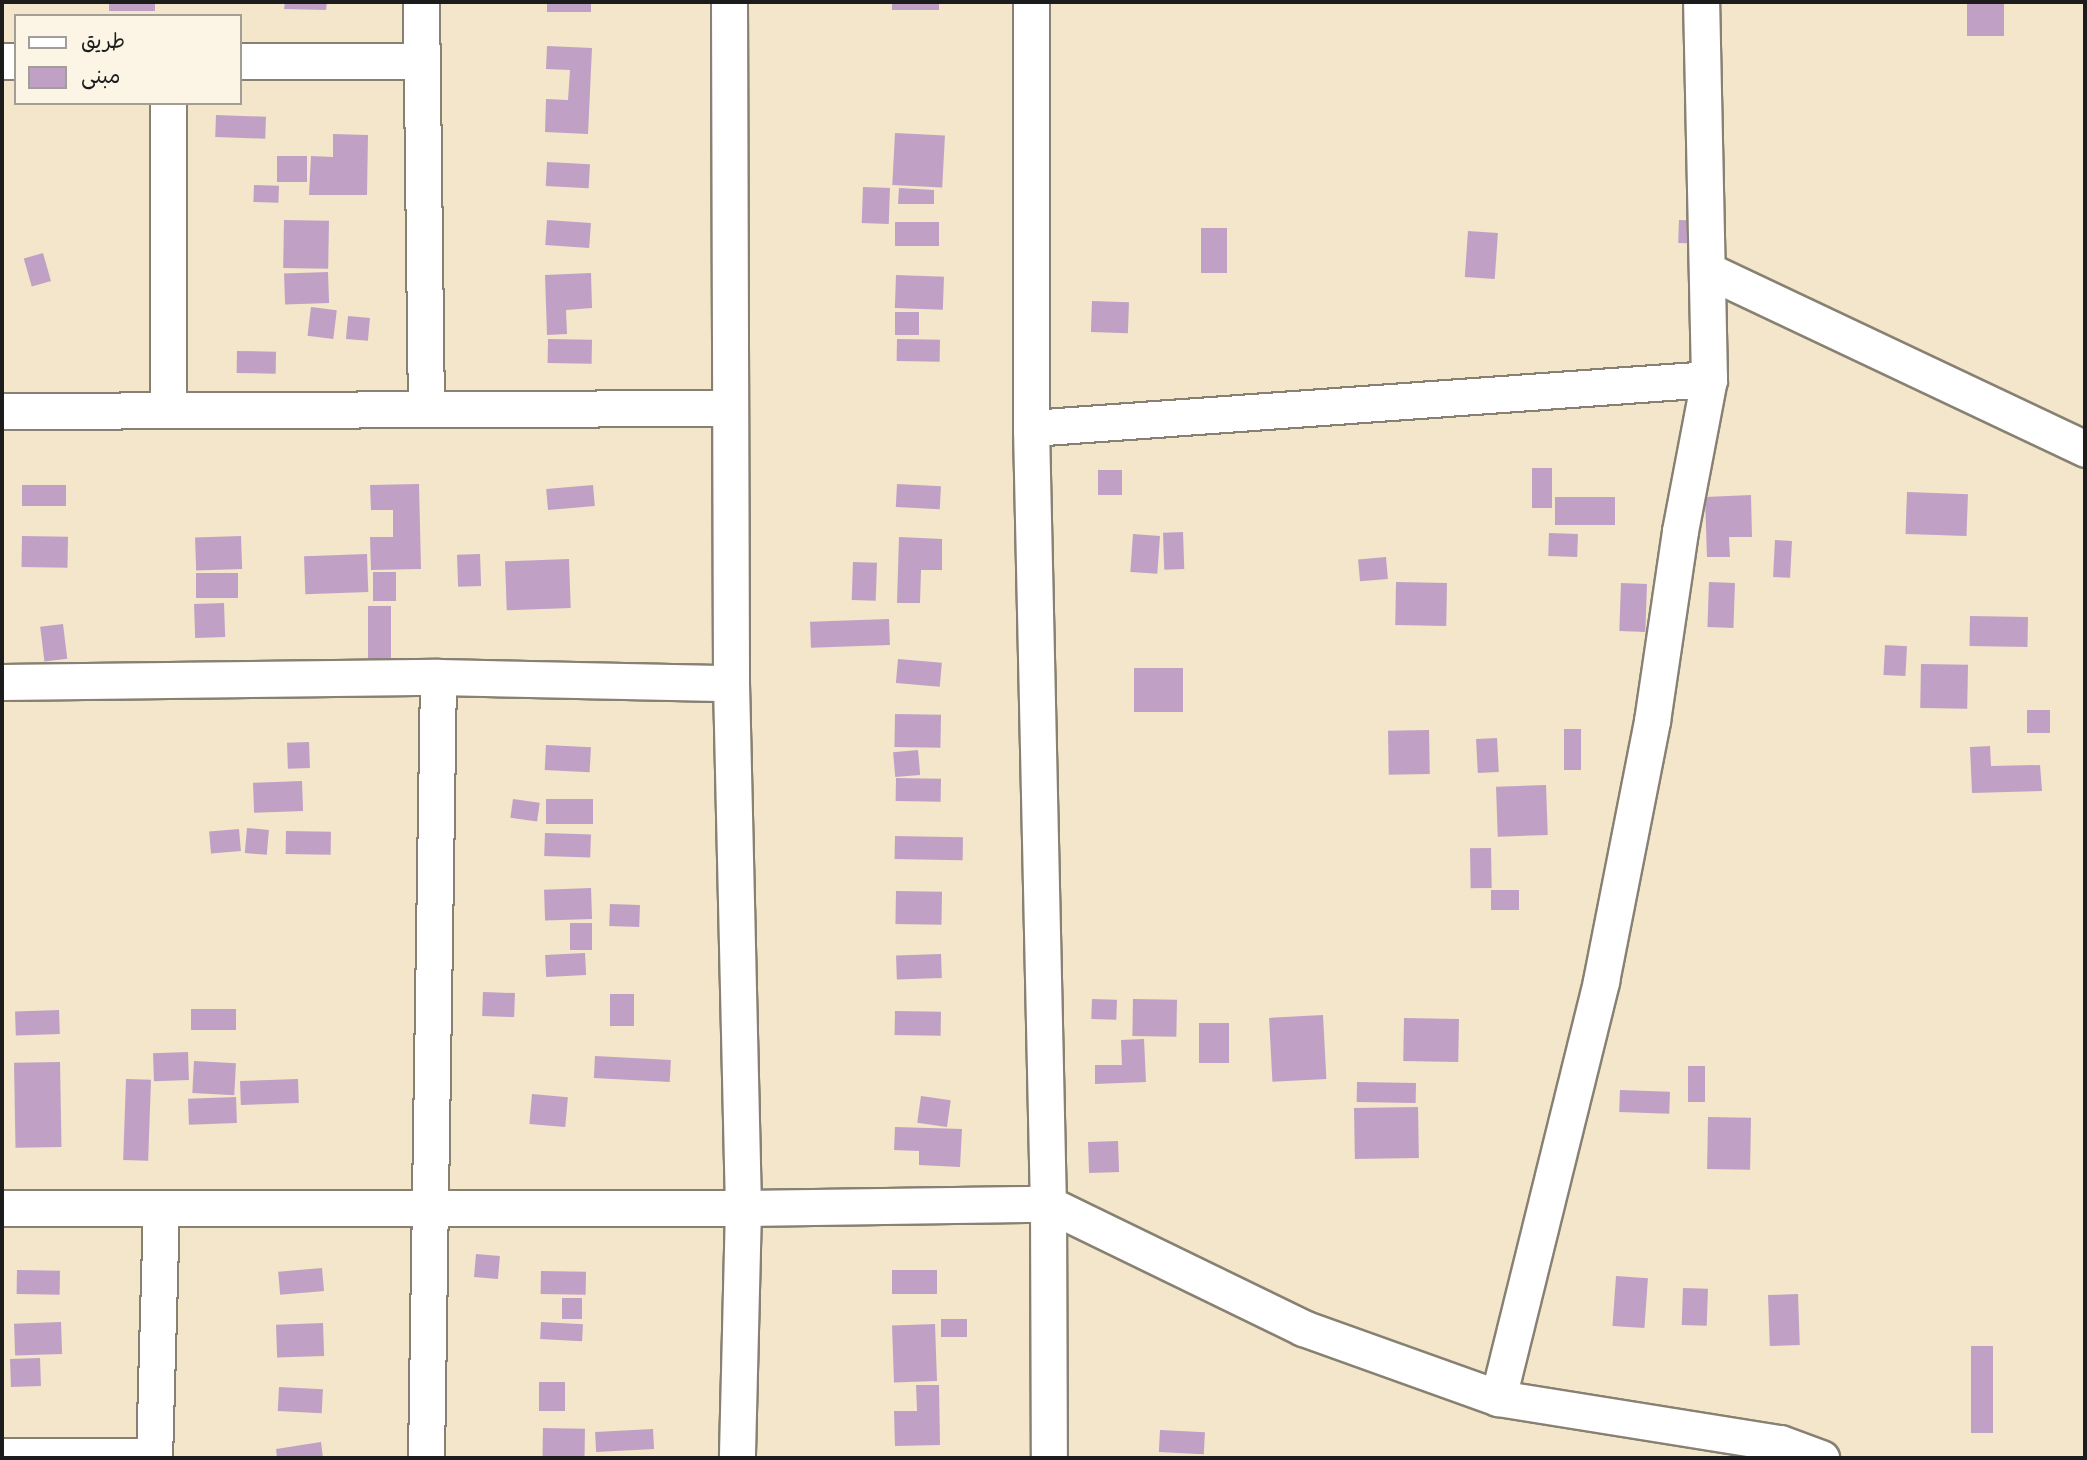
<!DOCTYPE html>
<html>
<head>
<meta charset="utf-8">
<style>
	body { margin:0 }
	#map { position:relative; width:2087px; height:1460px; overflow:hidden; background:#f3e6ca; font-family:Mynerve,"Playpen Sans Arabic",sans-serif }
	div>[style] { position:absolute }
	.building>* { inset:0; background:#c0a1c5; transform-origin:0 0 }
	.roads { filter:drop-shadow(2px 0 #888173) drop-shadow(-2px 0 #888173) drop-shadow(0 2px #888173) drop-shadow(0 -2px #888173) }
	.minor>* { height:35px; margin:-17.5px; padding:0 17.5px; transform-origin:17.5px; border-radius:17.5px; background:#fff }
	span { translate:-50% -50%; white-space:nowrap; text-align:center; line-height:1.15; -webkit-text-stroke:6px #fcf5e5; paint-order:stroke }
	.frame { position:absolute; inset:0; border:4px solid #1c1c1c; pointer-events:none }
	.legend { position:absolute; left:14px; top:14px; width:228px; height:91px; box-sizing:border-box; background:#fcf5e5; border:2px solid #a29e95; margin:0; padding:9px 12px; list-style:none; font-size:21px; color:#1c1c1c }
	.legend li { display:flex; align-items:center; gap:14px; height:35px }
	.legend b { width:35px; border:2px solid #a29e95 }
</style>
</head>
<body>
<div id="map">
	<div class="building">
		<div style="left:109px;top:2px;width:46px;height:9px"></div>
		<div style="clip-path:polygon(285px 2px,327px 2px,326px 10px,284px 9px)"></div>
		<div style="left:547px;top:2px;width:44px;height:10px"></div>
		<div style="left:892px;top:2px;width:47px;height:8px"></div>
		<div style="left:1967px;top:2px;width:37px;height:34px"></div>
		<div style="clip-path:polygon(547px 46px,592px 48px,588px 134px,545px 132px,546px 99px,568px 100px,570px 70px,546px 69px)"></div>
		<div style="left:216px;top:115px;width:50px;height:22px;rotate:2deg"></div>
		<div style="left:895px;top:133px;width:50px;height:52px;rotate:3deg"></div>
		<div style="clip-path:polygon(333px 134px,368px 135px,367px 195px,309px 195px,311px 156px,333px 157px)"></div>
		<div style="left:277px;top:156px;width:30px;height:26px"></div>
		<div style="left:547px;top:162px;width:43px;height:24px;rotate:3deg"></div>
		<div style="left:254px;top:185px;width:25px;height:17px;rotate:2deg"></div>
		<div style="left:863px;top:187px;width:27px;height:36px;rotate:2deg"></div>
		<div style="clip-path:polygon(899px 188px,934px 190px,934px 204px,898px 204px)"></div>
		<div style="left:284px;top:220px;width:45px;height:48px;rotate:1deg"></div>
		<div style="left:547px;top:220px;width:44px;height:25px;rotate:4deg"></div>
		<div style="left:1679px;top:220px;width:25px;height:23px;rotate:2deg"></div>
		<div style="left:895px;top:222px;width:44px;height:24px"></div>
		<div style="left:1201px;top:228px;width:26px;height:45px"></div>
		<div style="left:1468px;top:231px;width:30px;height:46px;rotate:4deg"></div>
		<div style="left:43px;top:253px;width:29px;height:20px;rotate:74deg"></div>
		<div style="left:328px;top:272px;width:31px;height:44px;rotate:88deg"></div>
		<div style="clip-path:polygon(591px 273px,592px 308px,566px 310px,567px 334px,547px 335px,545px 275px)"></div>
		<div style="left:896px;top:275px;width:48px;height:33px;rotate:2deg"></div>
		<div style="left:1092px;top:301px;width:37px;height:31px;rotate:2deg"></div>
		<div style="left:311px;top:307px;width:26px;height:29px;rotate:7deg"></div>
		<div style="left:895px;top:312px;width:24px;height:23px"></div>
		<div style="left:348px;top:316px;width:22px;height:23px;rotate:5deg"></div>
		<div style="left:548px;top:339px;width:44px;height:24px;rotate:1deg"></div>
		<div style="left:897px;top:339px;width:43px;height:22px;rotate:1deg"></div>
		<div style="left:237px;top:351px;width:39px;height:22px;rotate:1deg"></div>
		<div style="left:1532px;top:468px;width:20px;height:40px"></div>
		<div style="left:1098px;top:470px;width:24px;height:25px"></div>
		<div style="clip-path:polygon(419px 484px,421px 569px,371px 570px,370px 537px,393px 537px,393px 510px,371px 510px,370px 485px)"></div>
		<div style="left:897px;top:484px;width:44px;height:23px;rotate:3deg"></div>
		<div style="left:66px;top:485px;width:21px;height:44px;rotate:90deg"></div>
		<div style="left:593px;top:485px;width:21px;height:47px;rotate:85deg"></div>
		<div style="left:1907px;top:492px;width:61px;height:42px;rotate:2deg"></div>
		<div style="clip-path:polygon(1751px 495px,1752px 537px,1729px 537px,1730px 557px,1707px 557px,1705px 497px)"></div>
		<div style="left:1555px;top:497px;width:60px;height:28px"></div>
		<div style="left:1183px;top:532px;width:37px;height:20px;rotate:88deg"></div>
		<div style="left:1549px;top:533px;width:29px;height:23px;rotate:2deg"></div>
		<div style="left:1133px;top:534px;width:27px;height:38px;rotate:4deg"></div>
		<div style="left:22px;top:536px;width:46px;height:31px;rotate:1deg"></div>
		<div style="left:241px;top:536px;width:33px;height:46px;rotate:88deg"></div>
		<div style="clip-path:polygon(899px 537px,942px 539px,942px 570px,921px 570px,920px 603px,897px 603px)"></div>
		<div style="left:1775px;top:540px;width:17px;height:37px;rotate:3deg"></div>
		<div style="left:367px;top:554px;width:38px;height:63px;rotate:88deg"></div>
		<div style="left:480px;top:554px;width:32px;height:23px;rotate:88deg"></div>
		<div style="left:1386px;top:557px;width:22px;height:28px;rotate:85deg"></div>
		<div style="left:569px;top:559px;width:49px;height:64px;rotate:88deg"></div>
		<div style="left:853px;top:562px;width:24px;height:38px;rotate:2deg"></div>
		<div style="left:396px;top:572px;width:29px;height:23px;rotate:90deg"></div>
		<div style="left:238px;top:573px;width:25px;height:42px;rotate:90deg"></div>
		<div style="left:1396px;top:582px;width:51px;height:43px;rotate:1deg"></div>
		<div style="left:1709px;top:582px;width:26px;height:45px;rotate:2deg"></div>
		<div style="left:1621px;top:583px;width:26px;height:48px;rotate:2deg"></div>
		<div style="left:224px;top:603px;width:34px;height:30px;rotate:88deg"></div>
		<div style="left:368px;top:606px;width:23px;height:55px"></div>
		<div style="left:1970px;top:616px;width:58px;height:30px;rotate:1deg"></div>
		<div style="left:889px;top:619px;width:26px;height:79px;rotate:88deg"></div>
		<div style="left:63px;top:624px;width:35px;height:23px;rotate:83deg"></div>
		<div style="left:1885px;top:645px;width:22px;height:30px;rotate:3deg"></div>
		<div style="left:898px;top:659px;width:44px;height:24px;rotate:5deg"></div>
		<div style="left:1921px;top:664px;width:47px;height:44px;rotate:1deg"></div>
		<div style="left:1134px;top:668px;width:49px;height:44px"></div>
		<div style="left:2027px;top:710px;width:23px;height:23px"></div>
		<div style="left:895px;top:714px;width:46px;height:33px;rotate:1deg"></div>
		<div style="left:1564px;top:729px;width:17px;height:41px"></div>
		<div style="left:1429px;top:730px;width:44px;height:41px;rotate:89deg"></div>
		<div style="left:1497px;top:738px;width:34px;height:21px;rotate:87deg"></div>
		<div style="left:309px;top:742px;width:26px;height:22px;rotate:88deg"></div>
		<div style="left:546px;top:745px;width:45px;height:25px;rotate:3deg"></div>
		<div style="clip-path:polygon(1990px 746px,1991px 766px,2040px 765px,2042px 791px,1972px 793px,1970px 747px)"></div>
		<div style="left:918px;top:750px;width:25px;height:25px;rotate:85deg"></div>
		<div style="left:896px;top:778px;width:45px;height:23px;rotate:1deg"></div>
		<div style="left:302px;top:781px;width:30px;height:49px;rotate:88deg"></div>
		<div style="left:1546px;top:785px;width:50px;height:50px;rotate:88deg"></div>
		<div style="left:513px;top:799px;width:27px;height:19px;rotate:8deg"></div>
		<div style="left:546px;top:799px;width:47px;height:25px"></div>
		<div style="left:247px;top:828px;width:22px;height:25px;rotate:5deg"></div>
		<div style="left:239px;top:829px;width:22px;height:30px;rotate:85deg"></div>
		<div style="left:286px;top:831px;width:45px;height:23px;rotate:1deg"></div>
		<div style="left:545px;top:833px;width:46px;height:23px;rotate:2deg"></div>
		<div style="left:895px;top:836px;width:68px;height:23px;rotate:1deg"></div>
		<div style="left:1491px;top:848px;width:40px;height:21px;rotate:89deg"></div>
		<div style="left:591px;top:888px;width:31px;height:47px;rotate:88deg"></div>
		<div style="left:1519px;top:890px;width:20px;height:28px;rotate:90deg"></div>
		<div style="left:896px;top:891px;width:46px;height:33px;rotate:1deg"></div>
		<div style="left:610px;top:904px;width:30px;height:22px;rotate:2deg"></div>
		<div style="left:570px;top:923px;width:22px;height:27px"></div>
		<div style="left:585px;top:953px;width:22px;height:40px;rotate:87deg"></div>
		<div style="left:941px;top:954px;width:24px;height:45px;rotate:88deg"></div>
		<div style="left:483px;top:992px;width:32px;height:24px;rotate:2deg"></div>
		<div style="left:610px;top:994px;width:24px;height:32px"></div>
		<div style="left:1092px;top:999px;width:25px;height:20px;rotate:2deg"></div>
		<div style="left:1133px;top:999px;width:44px;height:37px;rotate:1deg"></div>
		<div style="left:236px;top:1009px;width:21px;height:45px;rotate:90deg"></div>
		<div style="left:59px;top:1010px;width:24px;height:44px;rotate:88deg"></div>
		<div style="left:895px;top:1011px;width:46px;height:24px;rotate:1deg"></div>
		<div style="left:1323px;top:1015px;width:64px;height:54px;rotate:87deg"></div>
		<div style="left:1404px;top:1018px;width:55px;height:43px;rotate:1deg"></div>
		<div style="left:1199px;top:1023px;width:30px;height:40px"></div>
		<div style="clip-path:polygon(1144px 1039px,1146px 1082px,1095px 1084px,1095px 1065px,1122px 1065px,1121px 1040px)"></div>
		<div style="left:188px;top:1052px;width:28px;height:35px;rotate:88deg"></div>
		<div style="left:595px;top:1056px;width:76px;height:22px;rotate:3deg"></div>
		<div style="left:194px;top:1061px;width:42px;height:32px;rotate:3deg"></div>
		<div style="left:60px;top:1062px;width:85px;height:46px;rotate:89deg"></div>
		<div style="left:1688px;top:1066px;width:17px;height:36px"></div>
		<div style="left:126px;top:1079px;width:25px;height:81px;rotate:2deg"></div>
		<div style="left:298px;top:1079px;width:24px;height:58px;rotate:88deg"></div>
		<div style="left:1357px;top:1082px;width:59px;height:20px;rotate:1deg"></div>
		<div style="left:1620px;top:1090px;width:50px;height:22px;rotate:2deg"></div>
		<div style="left:532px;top:1094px;width:36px;height:30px;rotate:5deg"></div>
		<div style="left:921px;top:1096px;width:30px;height:27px;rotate:8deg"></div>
		<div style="left:236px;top:1097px;width:26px;height:48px;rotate:88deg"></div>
		<div style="left:1418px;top:1107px;width:51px;height:64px;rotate:89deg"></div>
		<div style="left:1708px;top:1117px;width:43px;height:52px;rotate:1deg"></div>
		<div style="clip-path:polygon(895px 1127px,962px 1129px,960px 1167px,919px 1165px,919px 1151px,894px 1150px)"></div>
		<div style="left:1118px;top:1141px;width:31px;height:30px;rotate:88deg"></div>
		<div style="left:476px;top:1254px;width:24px;height:23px;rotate:5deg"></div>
		<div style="left:322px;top:1268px;width:23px;height:44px;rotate:85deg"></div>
		<div style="left:17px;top:1270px;width:43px;height:24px;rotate:1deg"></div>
		<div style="left:937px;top:1270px;width:24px;height:45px;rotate:90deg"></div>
		<div style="left:541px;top:1271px;width:45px;height:23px;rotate:1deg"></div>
		<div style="left:1616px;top:1276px;width:32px;height:50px;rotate:4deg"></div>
		<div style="left:1683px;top:1288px;width:25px;height:37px;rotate:2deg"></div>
		<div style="left:1798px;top:1294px;width:51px;height:30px;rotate:88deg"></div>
		<div style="left:562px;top:1298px;width:20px;height:21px"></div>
		<div style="left:941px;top:1319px;width:26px;height:18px"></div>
		<div style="left:61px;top:1322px;width:32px;height:47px;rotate:88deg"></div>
		<div style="left:541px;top:1322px;width:42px;height:17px;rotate:3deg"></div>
		<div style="left:323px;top:1323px;width:33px;height:47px;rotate:88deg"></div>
		<div style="left:935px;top:1324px;width:57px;height:43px;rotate:88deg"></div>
		<div style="left:1971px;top:1346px;width:22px;height:87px"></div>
		<div style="left:40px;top:1358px;width:28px;height:30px;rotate:88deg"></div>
		<div style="left:539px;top:1382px;width:26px;height:29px"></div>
		<div style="clip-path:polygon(916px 1385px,939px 1385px,940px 1445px,895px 1446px,894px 1411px,917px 1411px)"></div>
		<div style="left:279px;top:1387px;width:44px;height:24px;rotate:3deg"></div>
		<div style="left:543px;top:1428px;width:42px;height:30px;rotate:1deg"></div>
		<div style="left:653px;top:1429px;width:20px;height:58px;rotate:87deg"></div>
		<div style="left:1160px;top:1430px;width:45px;height:22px;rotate:3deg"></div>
		<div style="clip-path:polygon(321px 1442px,323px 1458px,277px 1458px,276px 1449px)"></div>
	</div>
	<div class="roads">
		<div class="minor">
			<div style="left:421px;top:2px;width:407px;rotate:89.3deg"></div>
			<div style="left:729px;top:2px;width:681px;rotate:89.83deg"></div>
			<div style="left:731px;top:683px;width:525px;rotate:88.69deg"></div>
			<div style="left:743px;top:1208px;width:250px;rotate:91.4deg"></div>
			<div style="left:1031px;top:2px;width:426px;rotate:90deg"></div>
			<div style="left:1031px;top:428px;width:776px;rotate:88.75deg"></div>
			<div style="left:1048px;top:1204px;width:254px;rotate:89.8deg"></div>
			<div style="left:2px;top:61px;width:14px"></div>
			<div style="left:240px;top:61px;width:182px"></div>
			<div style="left:168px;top:103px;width:307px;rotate:90deg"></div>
			<div style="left:1709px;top:271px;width:416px;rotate:25.3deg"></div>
			<div style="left:2px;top:411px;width:728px;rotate:-0.24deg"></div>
			<div style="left:1031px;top:428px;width:680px;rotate:-4.13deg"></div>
			<div style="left:2px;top:682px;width:436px;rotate:-0.7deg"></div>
			<div style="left:438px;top:677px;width:293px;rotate:1.2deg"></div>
			<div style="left:2px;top:1208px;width:741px"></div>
			<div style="left:743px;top:1208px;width:305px;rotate:-0.8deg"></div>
			<div style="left:1048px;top:1204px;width:284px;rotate:25.9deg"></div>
			<div style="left:1303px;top:1328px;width:207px;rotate:19.7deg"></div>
			<div style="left:1498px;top:1398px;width:286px;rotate:9.1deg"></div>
			<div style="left:1780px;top:1443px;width:44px;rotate:20.1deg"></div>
			<div style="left:1498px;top:1398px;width:430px;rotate:-76.1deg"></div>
			<div style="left:1601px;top:981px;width:265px;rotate:-78.9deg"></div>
			<div style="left:1652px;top:721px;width:192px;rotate:-81.6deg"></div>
			<div style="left:1680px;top:531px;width:155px;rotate:-79.2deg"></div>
			<div style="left:1709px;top:379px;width:377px;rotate:-91.2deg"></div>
			<div style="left:2px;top:1456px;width:152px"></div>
			<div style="left:154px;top:1458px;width:249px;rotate:-88.4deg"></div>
			<div style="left:426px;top:1458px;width:781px;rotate:-89.12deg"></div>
		</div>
	</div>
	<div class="frame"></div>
	<ul class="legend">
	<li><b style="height:9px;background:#fff"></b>طريق</li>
	<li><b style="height:19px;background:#c0a1c5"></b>مبنى</li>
	</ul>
</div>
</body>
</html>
